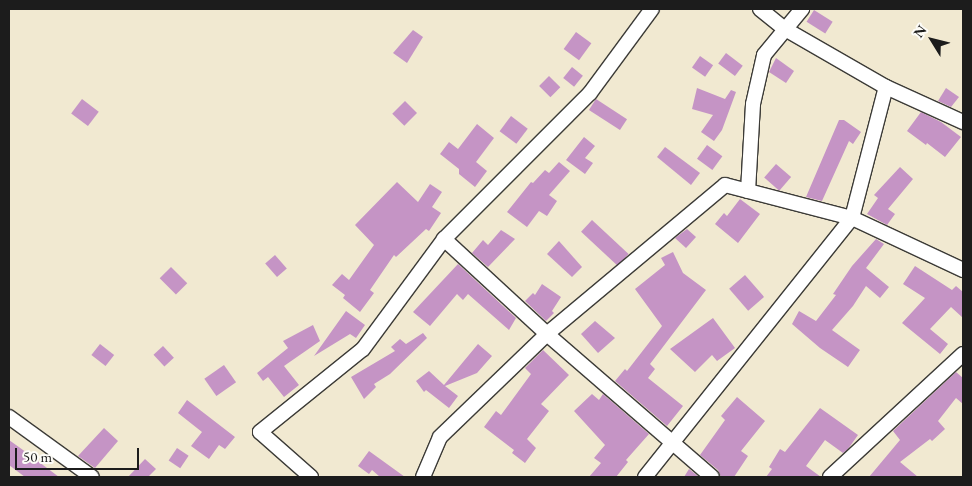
<!DOCTYPE html>
<html>
<head>
<meta charset="utf-8">
<style>
	body { margin:0 }
	#map { position:relative; width:972px; height:486px; overflow:hidden; background:#f1e9d1; font-family:"EB Garamond",serif }
	div>[style] { position:absolute }
	.building>* { inset:0; background:#c594c5; transform-origin:0 0 }
	.roads { filter:drop-shadow(1px 0 #3c3b37) drop-shadow(-1px 0 #3c3b37) drop-shadow(0 1px #3c3b37) drop-shadow(0 -1px #3c3b37) }
	.minor>* { height:14px; margin:-7px; padding:0 7px; transform-origin:7px; border-radius:7px; background:#fff }
	span { translate:-50% -50%; white-space:nowrap; text-align:center; line-height:1.15; -webkit-text-stroke:5px #fdfcf7; paint-order:stroke }
	.frame { position:absolute; inset:0; border:10px solid #1c1c1c; pointer-events:none }
	.north { position:absolute; left:907px; top:15px; width:50px; height:50px; -webkit-text-stroke:4px #fdfcf7; paint-order:stroke; rotate:306deg; font-size:14px; font-weight:700; line-height:20px; text-align:center; color:#1c1c1c }
	.north::after { content:''; display:block; margin:auto; width:18px; height:22px; background:#1c1c1c; clip-path:polygon(50% 0,100% 100%,50% 72%,0 100%) }
	.scale { position:absolute; left:15px; top:448px; width:124px; height:22px; box-sizing:border-box; border:2px solid #1c1c1c; border-top:0; padding-left:6px; font-size:15px; line-height:18px; white-space:nowrap; color:#1c1c1c; -webkit-text-stroke:4px #fdfcf7; paint-order:stroke }
</style>
</head>
<body>
<div id="map">
	<div class="building">
		<div style="left:814px;top:10px;width:22px;height:14px;rotate:32deg"></div>
		<div style="clip-path:polygon(413px 30px,423px 37px,407px 63px,393px 53px)"></div>
		<div style="left:576px;top:32px;width:19px;height:21px;rotate:36deg"></div>
		<div style="left:726px;top:53px;width:21px;height:13px;rotate:37deg"></div>
		<div style="left:700px;top:56px;width:16px;height:14px;rotate:35deg"></div>
		<div style="clip-path:polygon(776px 58px,794px 71px,786px 83px,769px 72px)"></div>
		<div style="left:572px;top:67px;width:14px;height:14px;rotate:39deg"></div>
		<div style="left:549px;top:76px;width:16px;height:14px;rotate:45deg"></div>
		<div style="clip-path:polygon(697px 88px,725px 99px,731px 90px,736px 92px,722px 130px,714px 141px,701px 132px,713px 115px,692px 109px)"></div>
		<div style="clip-path:polygon(946px 88px,959px 97px,951px 107px,938px 101px)"></div>
		<div style="left:82px;top:99px;width:21px;height:18px;rotate:37deg"></div>
		<div style="left:596px;top:99px;width:37px;height:13px;rotate:33deg"></div>
		<div style="left:405px;top:101px;width:17px;height:18px;rotate:45deg"></div>
		<div style="clip-path:polygon(921px 112px,941px 122px,961px 137px,945px 157px,927px 143px,926px 145px,907px 131px)"></div>
		<div style="left:511px;top:116px;width:21px;height:19px;rotate:37deg"></div>
		<div style="clip-path:polygon(839px 120px,844px 120px,861px 132px,853px 144px,849px 141px,822px 201px,806px 197px)"></div>
		<div style="clip-path:polygon(477px 124px,494px 138px,476px 162px,487px 171px,475px 187px,459px 174px,459px 169px,440px 154px,449px 142px,458px 149px)"></div>
		<div style="clip-path:polygon(584px 137px,595px 146px,585px 158px,593px 163px,585px 174px,566px 160px)"></div>
		<div style="left:707px;top:145px;width:19px;height:17px;rotate:36deg"></div>
		<div style="clip-path:polygon(665px 147px,700px 173px,691px 185px,657px 157px)"></div>
		<div style="clip-path:polygon(559px 162px,570px 171px,549px 195px,557px 201px,547px 216px,539px 211px,527px 227px,507px 212px,531px 182px,533px 183px,545px 170px,549px 173px)"></div>
		<div style="left:776px;top:164px;width:20px;height:18px;rotate:41deg"></div>
		<div style="clip-path:polygon(900px 167px,913px 179px,888px 209px,895px 214px,887px 225px,867px 214px,878px 198px,874px 195px)"></div>
		<div style="clip-path:polygon(397px 182px,418px 202px,430px 184px,442px 192px,432px 207px,441px 213px,429px 231px,426px 229px,396px 257px,394px 255px,370px 290px,374px 293px,360px 312px,343px 298px,345px 295px,332px 285px,342px 274px,349px 280px,374px 245px,355px 225px)"></div>
		<div style="clip-path:polygon(740px 199px,760px 214px,738px 243px,715px 224px,724px 213px,727px 216px)"></div>
		<div style="left:592px;top:220px;width:50px;height:16px;rotate:43deg"></div>
		<div style="clip-path:polygon(687px 229px,696px 237px,686px 248px,675px 238px)"></div>
		<div style="clip-path:polygon(501px 230px,515px 239px,488px 267px,472px 253px,483px 240px,488px 245px)"></div>
		<div style="clip-path:polygon(876px 239px,884px 244px,866px 268px,889px 287px,880px 298px,866px 286px,853px 306px,832px 330px,860px 350px,848px 367px,820px 348px,792px 324px,799px 311px,816px 321px,836px 295px,833px 294px,852px 266px)"></div>
		<div style="clip-path:polygon(559px 241px,582px 267px,572px 277px,547px 254px)"></div>
		<div style="clip-path:polygon(673px 252px,683px 273px,706px 290px,650px 364px,655px 369px,648px 378px,683px 406px,667px 426px,615px 381px,625px 369px,627px 371px,662px 326px,635px 289px,665px 265px,661px 258px)"></div>
		<div style="left:275px;top:255px;width:18px;height:13px;rotate:49deg"></div>
		<div style="clip-path:polygon(458px 264px,516px 318px,509px 330px,468px 294px,463px 300px,457px 294px,430px 326px,413px 312px)"></div>
		<div style="clip-path:polygon(915px 266px,952px 290px,956px 286px,963px 292px,963px 318px,951px 307px,930px 329px,948px 344px,940px 354px,902px 323px,925px 298px,903px 284px)"></div>
		<div style="left:171px;top:267px;width:23px;height:16px;rotate:45deg"></div>
		<div style="left:745px;top:275px;width:29px;height:21px;rotate:49deg"></div>
		<div style="clip-path:polygon(542px 284px,561px 297px,552px 311px,554px 313px,546px 321px,525px 301px,533px 293px,535px 295px)"></div>
		<div style="clip-path:polygon(346px 311px,365px 325px,356px 338px,350px 334px,314px 356px)"></div>
		<div style="clip-path:polygon(713px 318px,735px 348px,717px 361px,712px 355px,695px 372px,670px 349px)"></div>
		<div style="clip-path:polygon(595px 321px,615px 338px,598px 353px,581px 334px)"></div>
		<div style="clip-path:polygon(313px 325px,320px 341px,284px 366px,299px 385px,284px 397px,268px 377px,263px 381px,257px 373px,288px 348px,283px 341px)"></div>
		<div style="clip-path:polygon(423px 333px,427px 338px,390px 374px,374px 384px,376px 387px,364px 399px,351px 377px,395px 351px,391px 347px,400px 339px,406px 344px)"></div>
		<div style="left:100px;top:344px;width:18px;height:14px;rotate:38deg"></div>
		<div style="clip-path:polygon(478px 344px,492px 356px,477px 373px,445px 386px,458px 396px,449px 408px,426px 390px,424px 392px,416px 381px,429px 371px,444px 385px)"></div>
		<div style="left:163px;top:346px;width:16px;height:13px;rotate:47deg"></div>
		<div style="clip-path:polygon(543px 350px,569px 375px,541px 404px,549px 411px,527px 439px,536px 448px,525px 463px,512px 453px,514px 450px,484px 427px,496px 411px,501px 415px,531px 374px,525px 368px)"></div>
		<div style="left:224px;top:365px;width:21px;height:24px;rotate:55deg"></div>
		<div style="clip-path:polygon(956px 372px,963px 378px,963px 404px,956px 398px,938px 421px,945px 429px,932px 441px,930px 439px,900px 462px,918px 477px,869px 477px,900px 440px,893px 431px)"></div>
		<div style="clip-path:polygon(592px 394px,599px 400px,603px 394px,649px 434px,626px 460px,628px 462px,616px 477px,589px 477px,601px 463px,594px 458px,605px 445px,574px 411px)"></div>
		<div style="clip-path:polygon(737px 397px,765px 421px,741px 451px,748px 456px,734px 477px,721px 477px,718px 470px,700px 455px,725px 420px,721px 416px)"></div>
		<div style="clip-path:polygon(187px 400px,235px 437px,225px 449px,219px 445px,209px 459px,191px 446px,202px 432px,178px 413px)"></div>
		<div style="clip-path:polygon(820px 408px,858px 435px,848px 449px,843px 453px,825px 440px,806px 466px,821px 477px,766px 477px,772px 469px,769px 467px,780px 449px,785px 452px)"></div>
		<div style="clip-path:polygon(104px 428px,118px 441px,95px 468px,78px 456px)"></div>
		<div style="clip-path:polygon(9px 440px,23px 450px,59px 477px,25px 477px,9px 465px)"></div>
		<div style="left:177px;top:448px;width:14px;height:15px;rotate:34deg"></div>
		<div style="clip-path:polygon(369px 451px,405px 477px,380px 477px,372px 470px,369px 474px,358px 466px)"></div>
		<div style="clip-path:polygon(145px 459px,156px 469px,148px 477px,128px 477px)"></div>
		<div style="clip-path:polygon(689px 469px,699px 477px,684px 477px)"></div>
	</div>
	<div class="roads">
		<div class="minor">
			<div style="left:760px;top:9px;width:32px;rotate:39deg"></div>
			<div style="left:785px;top:29px;width:116px;rotate:29.9deg"></div>
			<div style="left:886px;top:87px;width:85px;rotate:24.4deg"></div>
			<div style="left:748px;top:191px;width:87px;rotate:-86.7deg"></div>
			<div style="left:753px;top:104px;width:50px;rotate:-77.3deg"></div>
			<div style="left:764px;top:55px;width:60px;rotate:-50.4deg"></div>
			<div style="left:444px;top:239px;width:140px;rotate:42.7deg"></div>
			<div style="left:547px;top:334px;width:218px;rotate:40.9deg"></div>
			<div style="left:9px;top:417px;width:102px;rotate:35.9deg"></div>
			<div style="left:311px;top:477px;width:68px;rotate:-138.6deg"></div>
			<div style="left:260px;top:432px;width:132px;rotate:-38.9deg"></div>
			<div style="left:363px;top:349px;width:137px;rotate:-53.6deg"></div>
			<div style="left:444px;top:239px;width:206px;rotate:-45deg"></div>
			<div style="left:590px;top:93px;width:104px;rotate:-53.6deg"></div>
			<div style="left:423px;top:477px;width:43px;rotate:-67deg"></div>
			<div style="left:440px;top:437px;width:149px;rotate:-43.9deg"></div>
			<div style="left:547px;top:334px;width:232px;rotate:-39.9deg"></div>
			<div style="left:725px;top:185px;width:131px;rotate:14.6deg"></div>
			<div style="left:852px;top:218px;width:123px;rotate:25.1deg"></div>
			<div style="left:645px;top:477px;width:332px;rotate:-51.4deg"></div>
			<div style="left:852px;top:218px;width:135px;rotate:-75.5deg"></div>
			<div style="left:830px;top:477px;width:181px;rotate:-42.8deg"></div>
		</div>
	</div>
	<div class="frame"></div>
	<div class="north">N</div>
	<div class="scale">50 m</div>
</div>
</body>
</html>
